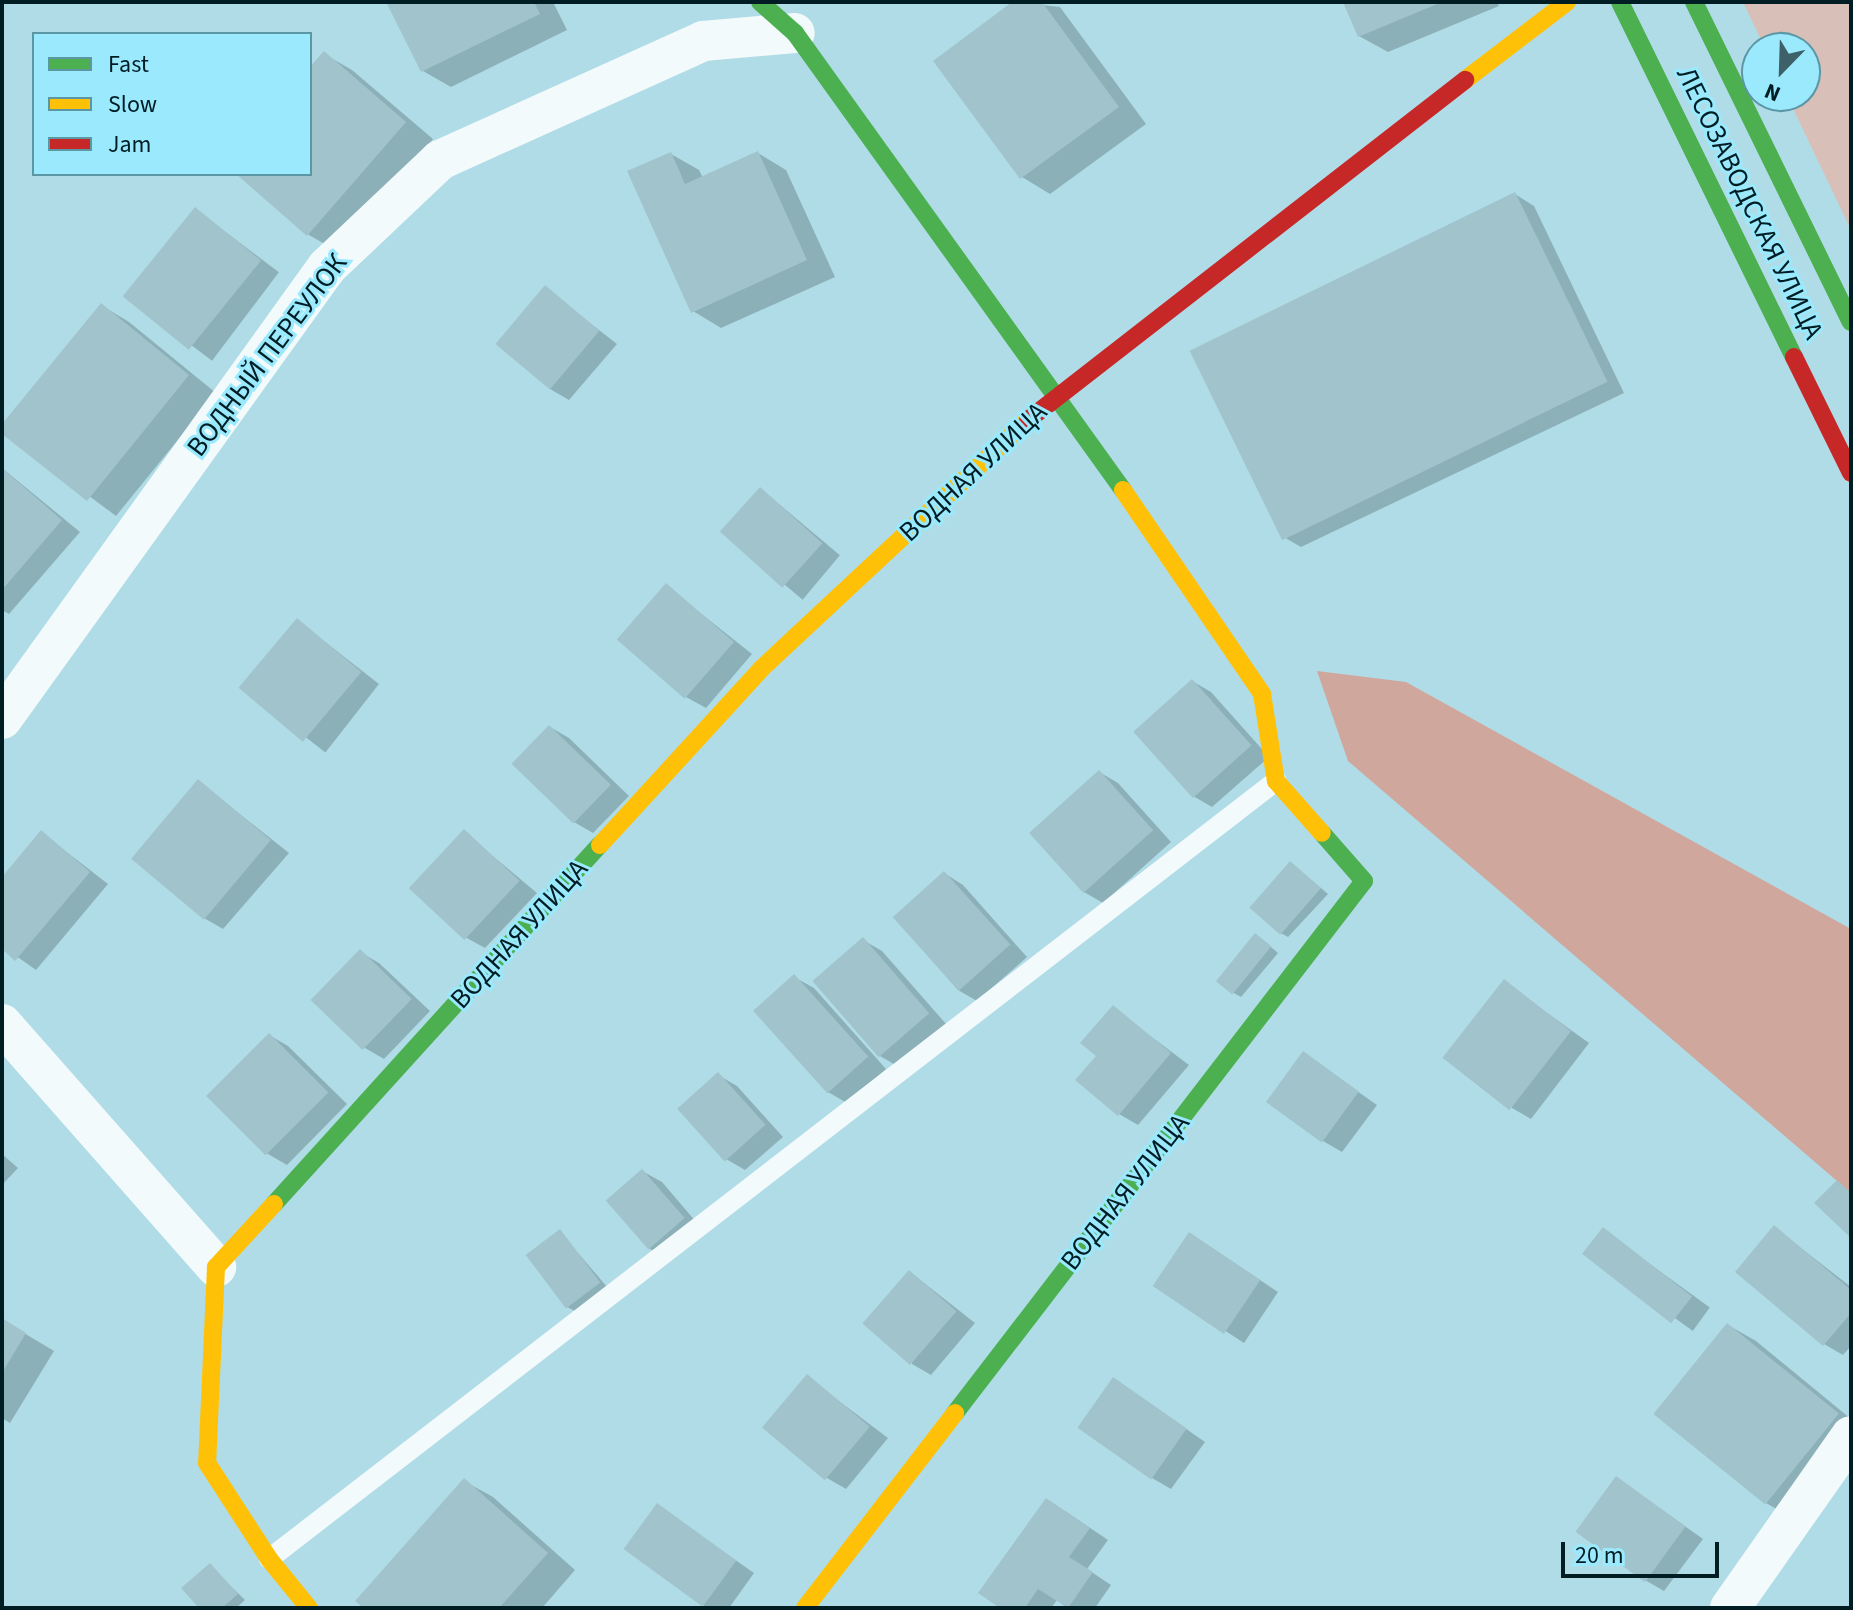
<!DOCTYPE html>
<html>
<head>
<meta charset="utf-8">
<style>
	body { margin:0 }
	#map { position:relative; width:1853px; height:1610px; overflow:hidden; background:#b0dce7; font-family:"Source Sans 3",sans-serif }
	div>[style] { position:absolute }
	.green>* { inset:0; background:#d8bfb8 }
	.forest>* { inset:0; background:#d0a79c }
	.shadow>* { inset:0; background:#0003; transform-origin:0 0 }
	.building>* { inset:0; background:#a1c3cc; transform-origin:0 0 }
	.lane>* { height:20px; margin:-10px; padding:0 10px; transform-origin:10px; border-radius:10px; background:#f3fafb }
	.street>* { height:40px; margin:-20px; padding:0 20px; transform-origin:20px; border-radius:20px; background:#f3fafb }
	.fast>* { height:18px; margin:-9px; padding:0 9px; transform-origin:9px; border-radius:9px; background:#4caf50 }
	.slow>* { height:18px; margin:-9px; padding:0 9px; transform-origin:9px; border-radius:9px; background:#ffc107 }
	.jam>* { height:18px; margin:-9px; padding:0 9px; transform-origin:9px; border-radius:9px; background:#c62828 }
	span { translate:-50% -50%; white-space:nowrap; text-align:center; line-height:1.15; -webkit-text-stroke:6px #9ae9fd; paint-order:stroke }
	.street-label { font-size:28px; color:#001d24 }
	.frame { position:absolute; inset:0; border:4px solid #001d24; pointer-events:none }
	.legend { position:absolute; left:32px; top:32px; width:280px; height:144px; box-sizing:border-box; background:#9ae9fd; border:2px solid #5c97a6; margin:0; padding:10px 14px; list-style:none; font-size:24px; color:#001d24 }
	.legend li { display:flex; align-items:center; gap:16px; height:40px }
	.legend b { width:40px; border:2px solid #5c97a6 }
	.north { position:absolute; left:1741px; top:32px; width:80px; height:80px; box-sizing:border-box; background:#9ae9fd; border:2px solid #5c97a6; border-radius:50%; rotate:203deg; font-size:22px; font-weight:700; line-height:32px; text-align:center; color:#001d24 }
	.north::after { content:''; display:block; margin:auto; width:28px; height:36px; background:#3e6068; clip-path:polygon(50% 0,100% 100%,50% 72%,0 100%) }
	.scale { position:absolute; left:1561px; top:1542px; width:158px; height:36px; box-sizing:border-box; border:4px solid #001d24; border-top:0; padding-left:10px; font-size:24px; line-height:28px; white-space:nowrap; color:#001d24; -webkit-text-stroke:6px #9ae9fd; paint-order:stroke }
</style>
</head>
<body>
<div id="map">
	<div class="green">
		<div style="clip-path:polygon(1743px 2px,1851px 2px,1851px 230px,1787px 96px,1805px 96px,1805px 48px,1765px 48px)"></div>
	</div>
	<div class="forest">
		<div style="clip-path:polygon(1317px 671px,1406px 682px,1851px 929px,1851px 1193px,1348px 761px)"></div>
	</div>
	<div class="shadow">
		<div style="clip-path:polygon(389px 2px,553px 2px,567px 30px,451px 87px,423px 71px)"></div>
		<div style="clip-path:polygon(1016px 2px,1060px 7px,1146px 124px,1050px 194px,1022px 177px)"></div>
		<div style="clip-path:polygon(1345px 2px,1497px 2px,1499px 6px,1388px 52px,1359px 36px)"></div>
		<div style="clip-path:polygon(324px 54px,352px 70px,433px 139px,337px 251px,309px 235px,239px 174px,310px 174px,310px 70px)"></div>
		<div style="clip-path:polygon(758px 153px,786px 170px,835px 277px,721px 328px,693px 311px,671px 154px,699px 170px,703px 178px)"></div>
		<div style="clip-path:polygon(1515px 194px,1534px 206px,1624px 393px,1301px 547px,1282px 536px)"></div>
		<div style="left:195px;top:209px;width:105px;height:111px;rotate:37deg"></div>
		<div style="clip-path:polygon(545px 288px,617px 344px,569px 400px,550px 389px)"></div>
		<div style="clip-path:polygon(101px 305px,129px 322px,216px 393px,116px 516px,2px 431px)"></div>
		<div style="clip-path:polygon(2px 468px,80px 532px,9px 614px,2px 610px)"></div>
		<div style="left:761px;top:489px;width:103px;height:58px;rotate:40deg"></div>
		<div style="clip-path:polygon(666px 586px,752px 654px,706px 708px,686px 697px)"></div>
		<div style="left:297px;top:620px;width:104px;height:87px;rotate:38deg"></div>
		<div style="clip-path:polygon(1192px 681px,1211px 692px,1269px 757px,1212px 807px,1193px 796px)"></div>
		<div style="clip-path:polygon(550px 727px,569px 738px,629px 796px,593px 833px,574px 822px)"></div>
		<div style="clip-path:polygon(1099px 772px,1118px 783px,1171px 842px,1103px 903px,1084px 892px,1031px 832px)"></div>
		<div style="clip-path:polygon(198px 781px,289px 853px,223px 929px,204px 918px)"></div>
		<div style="clip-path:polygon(464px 832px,537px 893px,485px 948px,465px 937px)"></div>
		<div style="clip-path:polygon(42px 833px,108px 884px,36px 970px,2px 946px,2px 880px)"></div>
		<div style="clip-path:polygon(1291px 863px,1328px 894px,1288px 937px,1279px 932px)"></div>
		<div style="clip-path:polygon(944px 873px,963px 885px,1027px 957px,977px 1001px,958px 990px,894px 917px)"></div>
		<div style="clip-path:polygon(863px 940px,882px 951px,947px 1025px,899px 1067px,880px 1056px)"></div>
		<div style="clip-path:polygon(1264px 941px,1278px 953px,1241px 997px,1232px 992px)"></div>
		<div style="clip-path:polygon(360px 952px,379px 963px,430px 1011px,384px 1059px,365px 1048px)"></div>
		<div style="clip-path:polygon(794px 977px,814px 988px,886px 1069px,847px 1103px,828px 1092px)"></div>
		<div style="clip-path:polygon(1504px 982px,1589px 1043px,1531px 1119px,1512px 1108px)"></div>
		<div style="clip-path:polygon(1113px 1008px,1189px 1065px,1138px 1125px,1119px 1114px)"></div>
		<div style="clip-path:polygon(269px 1035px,288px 1046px,347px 1104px,287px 1165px,268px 1154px,209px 1096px)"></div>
		<div style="clip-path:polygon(1304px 1054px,1377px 1105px,1342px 1152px,1323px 1141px)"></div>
		<div style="clip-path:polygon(718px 1075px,737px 1086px,783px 1137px,745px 1170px,726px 1159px)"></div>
		<div style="clip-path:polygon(2px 1154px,18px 1168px,2px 1185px)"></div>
		<div style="clip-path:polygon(642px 1171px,662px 1182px,703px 1230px,669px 1260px,650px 1249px)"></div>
		<div style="clip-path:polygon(1775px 1228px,1851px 1287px,1851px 1346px,1843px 1355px,1824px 1344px)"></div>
		<div style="left:1603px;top:1230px;width:132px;height:29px;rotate:36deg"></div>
		<div style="clip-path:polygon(560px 1232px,608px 1288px,577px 1312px,567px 1307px)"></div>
		<div style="clip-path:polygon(1209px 1246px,1278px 1292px,1244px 1343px,1155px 1285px)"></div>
		<div style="clip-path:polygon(910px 1272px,975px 1323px,931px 1375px,912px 1364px)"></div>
		<div style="clip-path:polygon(2px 1320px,54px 1351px,10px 1423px,2px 1418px)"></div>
		<div style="clip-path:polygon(1728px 1325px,1756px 1341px,1851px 1419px,1794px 1519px,1766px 1503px)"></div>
		<div style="clip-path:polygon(807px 1377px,888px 1438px,846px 1489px,827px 1478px)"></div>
		<div style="clip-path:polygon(1114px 1379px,1205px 1442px,1171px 1489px,1152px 1478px)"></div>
		<div style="clip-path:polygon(1617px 1478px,1703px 1539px,1664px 1591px,1645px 1580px)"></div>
		<div style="clip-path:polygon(464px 1481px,493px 1497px,575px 1570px,542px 1608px,366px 1608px)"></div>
		<div style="clip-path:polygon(658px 1506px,754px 1573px,729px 1608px,704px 1606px)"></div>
		<div style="clip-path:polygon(1065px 1511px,1108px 1540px,1087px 1569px,1111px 1585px,1095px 1608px,1067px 1608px,1057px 1600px,1051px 1608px,1004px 1608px)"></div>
		<div style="clip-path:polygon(210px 1566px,245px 1600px,236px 1608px,202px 1608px)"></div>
	</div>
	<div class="building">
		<div style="clip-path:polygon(386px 2px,534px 2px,540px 14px,421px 72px)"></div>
		<div style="clip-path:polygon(1012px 2px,1042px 2px,1119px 107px,1020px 179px,933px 61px)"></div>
		<div style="clip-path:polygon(1343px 2px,1442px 2px,1358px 37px)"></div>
		<div style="clip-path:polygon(324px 51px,406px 122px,307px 236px,236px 174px,310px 174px,310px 67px)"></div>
		<div style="clip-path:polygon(758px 151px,807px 260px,691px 313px,627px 171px,671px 152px,685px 184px)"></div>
		<div style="left:1515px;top:192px;width:211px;height:362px;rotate:64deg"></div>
		<div style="left:195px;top:207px;width:85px;height:115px;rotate:39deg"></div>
		<div style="left:545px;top:285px;width:71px;height:77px;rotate:40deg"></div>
		<div style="clip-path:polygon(101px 303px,189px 375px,87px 501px,2px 434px,2px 424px)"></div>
		<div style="clip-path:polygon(2px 468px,62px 520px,2px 590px)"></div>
		<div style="left:760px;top:487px;width:84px;height:60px;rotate:42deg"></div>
		<div style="left:666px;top:583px;width:90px;height:75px;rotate:41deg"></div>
		<div style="left:297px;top:618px;width:84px;height:91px;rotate:40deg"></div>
		<div style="left:1192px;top:679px;width:89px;height:79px;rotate:48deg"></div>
		<div style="left:549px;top:725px;width:86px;height:54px;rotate:44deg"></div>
		<div style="left:1099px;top:770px;width:81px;height:94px;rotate:48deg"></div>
		<div style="left:198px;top:779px;width:95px;height:104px;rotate:40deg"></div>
		<div style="left:464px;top:829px;width:76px;height:81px;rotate:43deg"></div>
		<div style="clip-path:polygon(41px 830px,90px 872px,15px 961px,2px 949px,2px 877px)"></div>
		<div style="left:1290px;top:861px;width:41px;height:62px;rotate:41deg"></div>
		<div style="left:944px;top:871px;width:99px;height:69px;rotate:48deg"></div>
		<div style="left:1255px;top:933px;width:21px;height:62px;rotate:39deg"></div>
		<div style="left:863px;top:937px;width:101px;height:67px;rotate:49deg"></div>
		<div style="left:360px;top:949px;width:72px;height:71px;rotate:44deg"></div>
		<div style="left:794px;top:974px;width:111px;height:55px;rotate:48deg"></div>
		<div style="left:1504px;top:979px;width:85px;height:100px;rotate:38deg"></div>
		<div style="clip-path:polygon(1113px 1005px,1171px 1053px,1118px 1116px,1075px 1080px,1096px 1056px,1080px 1043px)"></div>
		<div style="left:269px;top:1033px;width:84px;height:89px;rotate:45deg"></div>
		<div style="left:1303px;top:1051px;width:69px;height:63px;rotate:36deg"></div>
		<div style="left:718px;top:1072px;width:71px;height:55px;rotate:48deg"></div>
		<div style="left:642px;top:1169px;width:65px;height:48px;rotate:49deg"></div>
		<div style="clip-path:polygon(1837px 1180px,1851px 1193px,1851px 1238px,1814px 1203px)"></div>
		<div style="clip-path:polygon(1774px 1225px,1851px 1290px,1851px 1313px,1823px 1346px,1735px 1272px)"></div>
		<div style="left:1603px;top:1227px;width:113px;height:34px;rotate:38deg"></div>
		<div style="left:560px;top:1229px;width:67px;height:43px;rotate:53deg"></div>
		<div style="left:1189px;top:1232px;width:86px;height:65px;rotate:34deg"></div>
		<div style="left:909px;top:1270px;width:63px;height:71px;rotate:41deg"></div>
		<div style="clip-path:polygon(2px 1318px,26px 1333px,2px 1373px)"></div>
		<div style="left:1727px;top:1323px;width:144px;height:117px;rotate:39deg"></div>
		<div style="left:807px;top:1374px;width:82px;height:70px;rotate:40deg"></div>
		<div style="left:1113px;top:1377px;width:90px;height:62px;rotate:35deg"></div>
		<div style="left:1616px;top:1476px;width:86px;height:69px;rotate:36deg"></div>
		<div style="clip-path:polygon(464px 1478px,548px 1553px,499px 1608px,363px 1608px,355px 1601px)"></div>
		<div style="clip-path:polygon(1046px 1498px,1090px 1528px,1069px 1557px,1093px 1572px,1068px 1608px,1038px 1589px,1025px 1608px,1000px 1608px,978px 1593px)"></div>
		<div style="left:657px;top:1503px;width:98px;height:57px;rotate:36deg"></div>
		<div style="clip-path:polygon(210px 1563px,238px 1594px,222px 1608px,199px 1608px,181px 1588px)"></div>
	</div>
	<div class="lane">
		<div style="left:269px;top:1559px;width:1273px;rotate:-37.69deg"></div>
	</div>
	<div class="street">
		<div style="left:2px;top:719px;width:557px;rotate:-54.28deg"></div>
		<div style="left:327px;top:267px;width:156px;rotate:-43.4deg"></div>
		<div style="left:440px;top:160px;width:289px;rotate:-24.3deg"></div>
		<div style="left:703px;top:41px;width:92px;rotate:-5deg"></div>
		<div style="left:2px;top:1024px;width:324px;rotate:48.6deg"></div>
		<div style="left:1730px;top:1608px;width:210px;rotate:-54.9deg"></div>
	</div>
	<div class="fast">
		<div style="left:760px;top:2px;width:47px;rotate:41.5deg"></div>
		<div style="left:795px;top:33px;width:563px;rotate:54.33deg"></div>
		<div style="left:1620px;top:2px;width:395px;rotate:63.9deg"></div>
		<div style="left:1694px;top:2px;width:356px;rotate:63.9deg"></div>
		<div style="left:274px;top:1204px;width:485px;rotate:-47.8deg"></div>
		<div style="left:955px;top:1413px;width:671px;rotate:-52.45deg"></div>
		<div style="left:1364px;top:881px;width:64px;rotate:-131.2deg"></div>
	</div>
	<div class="slow">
		<div style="left:1465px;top:80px;width:128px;rotate:-37.4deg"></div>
		<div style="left:1123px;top:490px;width:247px;rotate:55.7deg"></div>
		<div style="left:1262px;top:694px;width:88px;rotate:80.9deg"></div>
		<div style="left:1276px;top:781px;width:69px;rotate:48.5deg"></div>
		<div style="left:600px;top:845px;width:239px;rotate:-47.5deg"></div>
		<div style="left:761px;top:669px;width:365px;rotate:-43deg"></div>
		<div style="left:274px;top:1204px;width:86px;rotate:132.6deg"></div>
		<div style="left:216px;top:1267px;width:196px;rotate:92.6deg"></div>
		<div style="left:207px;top:1463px;width:114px;rotate:57.1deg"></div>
		<div style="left:269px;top:1559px;width:63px;rotate:50.8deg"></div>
		<div style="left:805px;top:1608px;width:246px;rotate:-52.4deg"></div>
	</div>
	<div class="jam">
		<div style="left:1794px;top:357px;width:129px;rotate:63.8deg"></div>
		<div style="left:1028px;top:420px;width:554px;rotate:-37.88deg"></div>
	</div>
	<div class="street-label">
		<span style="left:1750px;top:203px;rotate:64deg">ЛЕСОЗАВОДСКАЯ УЛИЦА</span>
		<span style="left:267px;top:355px;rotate:-53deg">ВОДНЫЙ ПЕРЕУЛОК</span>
		<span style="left:973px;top:472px;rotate:-43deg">ВОДНАЯ УЛИЦА</span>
		<span style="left:519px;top:934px;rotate:-48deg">ВОДНАЯ УЛИЦА</span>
		<span style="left:1125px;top:1192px;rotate:-52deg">ВОДНАЯ УЛИЦА</span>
	</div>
	<div class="frame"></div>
	<ul class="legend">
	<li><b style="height:10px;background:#4caf50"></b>Fast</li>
	<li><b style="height:10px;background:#ffc107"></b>Slow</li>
	<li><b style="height:10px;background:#c62828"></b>Jam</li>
	</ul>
	<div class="north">N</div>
	<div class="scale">20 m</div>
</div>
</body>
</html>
